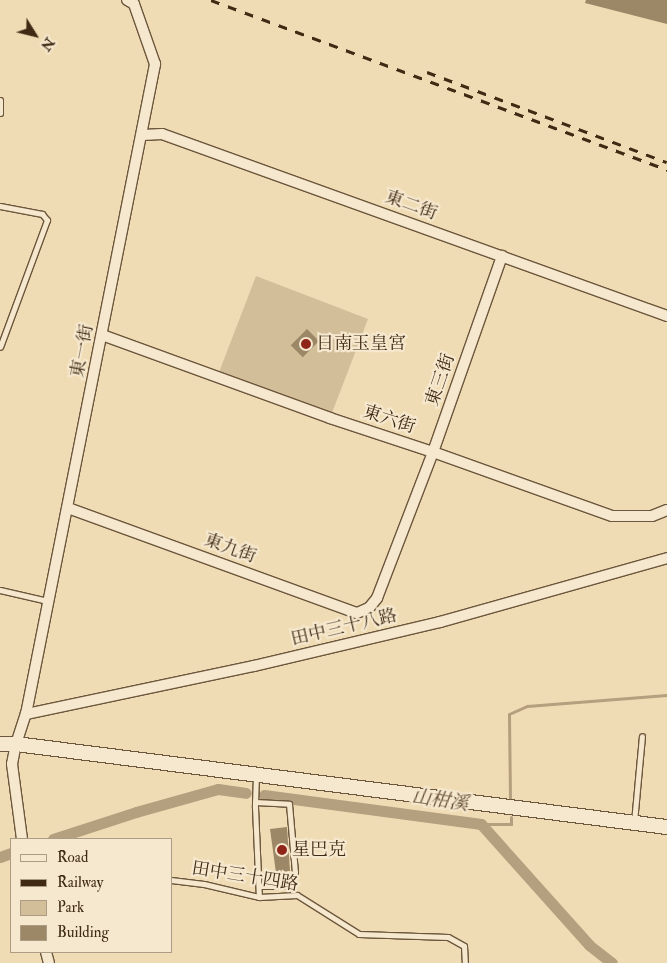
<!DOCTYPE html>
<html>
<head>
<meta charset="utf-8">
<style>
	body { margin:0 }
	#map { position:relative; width:667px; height:963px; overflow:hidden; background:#f0dcb4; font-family:"IM FELL Double Pica","Noto Serif TC",serif }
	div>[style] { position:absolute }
	.green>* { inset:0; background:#d2be99; transform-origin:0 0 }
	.stream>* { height:3px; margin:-1.5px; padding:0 1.5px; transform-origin:1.5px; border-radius:1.5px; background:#b49f7e }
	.canal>* { height:11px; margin:-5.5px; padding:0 5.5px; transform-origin:5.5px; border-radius:5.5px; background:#b49f7e }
	.building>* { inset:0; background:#9c8767; transform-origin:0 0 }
	.roads { filter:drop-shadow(1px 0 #6c563c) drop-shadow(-1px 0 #6c563c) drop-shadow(0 1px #6c563c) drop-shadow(0 -1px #6c563c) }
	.service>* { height:5px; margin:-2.5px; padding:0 2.5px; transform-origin:2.5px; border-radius:2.5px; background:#f5e8ce }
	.minor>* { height:10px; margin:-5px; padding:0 5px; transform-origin:5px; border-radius:5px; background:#f5e8ce }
	.secondary>* { height:14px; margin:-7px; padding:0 7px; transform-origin:7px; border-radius:7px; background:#f5e8ce }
	.rail>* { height:3px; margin-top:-1.5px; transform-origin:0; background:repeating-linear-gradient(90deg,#402a14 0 9px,transparent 0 18px) }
	.dots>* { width:14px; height:14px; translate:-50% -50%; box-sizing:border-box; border:2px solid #f5e8ce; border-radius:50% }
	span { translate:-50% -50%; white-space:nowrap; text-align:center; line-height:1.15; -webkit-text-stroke:4.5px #f5e8ce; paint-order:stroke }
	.street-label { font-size:18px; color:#402a14 }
	.poi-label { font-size:18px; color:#402a14 }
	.left { translate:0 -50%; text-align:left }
	.water-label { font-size:19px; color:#634d34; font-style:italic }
	.legend { position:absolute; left:10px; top:838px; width:162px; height:115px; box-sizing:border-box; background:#f5e8ce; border:1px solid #ad9c84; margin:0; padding:6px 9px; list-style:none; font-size:15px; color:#402a14 }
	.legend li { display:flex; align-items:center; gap:10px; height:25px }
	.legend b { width:25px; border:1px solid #ad9c84 }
	.north { position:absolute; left:10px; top:10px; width:50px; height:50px; -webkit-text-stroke:4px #f5e8ce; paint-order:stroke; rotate:126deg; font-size:14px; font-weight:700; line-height:20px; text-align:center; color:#402a14 }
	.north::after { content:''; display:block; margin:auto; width:18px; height:22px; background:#402a14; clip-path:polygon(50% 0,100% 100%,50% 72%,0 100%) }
</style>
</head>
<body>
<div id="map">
	<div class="green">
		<div style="left:256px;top:276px;width:120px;height:108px;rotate:21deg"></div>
	</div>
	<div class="stream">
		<div style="left:510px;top:798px;width:84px;rotate:-90.7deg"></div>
		<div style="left:509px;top:714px;width:20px;rotate:-24deg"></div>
		<div style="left:527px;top:706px;width:140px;rotate:-4.5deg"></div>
		<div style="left:481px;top:824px;width:30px"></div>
		<div style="left:511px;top:824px;width:7px;rotate:-90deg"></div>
	</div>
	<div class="canal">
		<div style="left:264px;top:795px;width:219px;rotate:7.6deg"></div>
		<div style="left:481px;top:824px;width:162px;rotate:48.2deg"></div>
		<div style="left:589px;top:945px;width:29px;rotate:38deg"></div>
		<div style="left:53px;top:839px;width:87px;rotate:-18deg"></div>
		<div style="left:136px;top:812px;width:85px;rotate:-15.7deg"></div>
		<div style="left:218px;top:789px;width:28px;rotate:8deg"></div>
		<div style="left:0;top:857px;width:12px;rotate:-20deg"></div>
	</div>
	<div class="building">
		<div style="clip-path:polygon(586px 0,667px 0,667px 24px,585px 3px)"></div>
		<div style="left:307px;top:329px;width:17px;height:23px;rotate:45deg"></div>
		<div style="clip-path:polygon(287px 827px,290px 871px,276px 873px,270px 829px)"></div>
	</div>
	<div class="roads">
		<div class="service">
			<div style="left:0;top:100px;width:13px;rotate:90deg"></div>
			<div style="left:0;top:206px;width:43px;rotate:10.8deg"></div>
			<div style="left:42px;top:214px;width:8px;rotate:50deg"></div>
			<div style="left:47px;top:220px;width:135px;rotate:110.3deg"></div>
			<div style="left:0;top:590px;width:49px;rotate:12.9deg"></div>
			<div style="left:256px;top:775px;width:32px;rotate:92deg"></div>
			<div style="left:255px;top:807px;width:90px;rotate:87.5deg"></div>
			<div style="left:255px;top:802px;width:34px;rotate:3deg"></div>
			<div style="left:289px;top:804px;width:68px;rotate:85deg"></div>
			<div style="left:295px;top:872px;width:12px;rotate:110deg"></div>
			<div style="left:291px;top:883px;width:5px;rotate:143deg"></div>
			<div style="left:287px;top:886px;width:28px;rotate:180deg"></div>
			<div style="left:634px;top:822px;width:86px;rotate:-84.7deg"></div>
			<div style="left:171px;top:880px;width:33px;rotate:7deg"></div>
			<div style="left:204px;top:884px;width:57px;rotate:13.3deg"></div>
			<div style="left:259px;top:897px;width:38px;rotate:-3deg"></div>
			<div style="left:297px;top:895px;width:73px;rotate:32.2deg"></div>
			<div style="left:359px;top:934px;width:89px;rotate:1.9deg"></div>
			<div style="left:448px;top:937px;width:18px;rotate:29deg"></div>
			<div style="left:464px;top:946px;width:17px;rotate:87deg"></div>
		</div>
		<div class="minor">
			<div style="left:143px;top:135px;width:19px;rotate:-3deg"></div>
			<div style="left:162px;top:134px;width:537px;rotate:19.82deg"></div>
			<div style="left:102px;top:335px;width:243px;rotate:20deg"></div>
			<div style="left:330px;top:418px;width:108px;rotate:18.3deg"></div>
			<div style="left:433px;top:452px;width:190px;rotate:19.7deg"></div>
			<div style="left:612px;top:516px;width:40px"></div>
			<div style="left:652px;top:516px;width:16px;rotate:-22deg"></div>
			<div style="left:68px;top:508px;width:307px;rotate:20deg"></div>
			<div style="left:357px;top:613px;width:13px;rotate:-23deg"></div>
			<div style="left:369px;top:608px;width:13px;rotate:-51deg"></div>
			<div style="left:377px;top:598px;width:156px;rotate:-69deg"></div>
			<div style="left:433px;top:452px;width:208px;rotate:-70.6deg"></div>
			<div style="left:26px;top:714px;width:233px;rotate:-11.9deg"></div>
			<div style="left:254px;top:666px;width:191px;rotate:-13.3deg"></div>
			<div style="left:440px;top:622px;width:236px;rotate:-15.7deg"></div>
			<div style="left:22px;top:839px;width:76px;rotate:-97.6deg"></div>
			<div style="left:12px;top:764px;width:20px;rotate:-79deg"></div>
			<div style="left:16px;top:744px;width:32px;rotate:-72deg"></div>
			<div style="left:26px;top:714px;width:663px;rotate:-78.77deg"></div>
			<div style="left:155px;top:64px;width:64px;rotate:-109.3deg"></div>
			<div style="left:134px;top:4px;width:8px;rotate:-150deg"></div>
			<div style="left:46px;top:952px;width:11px;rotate:75deg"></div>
		</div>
		<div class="secondary">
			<div style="left:0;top:744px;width:16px"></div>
			<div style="left:16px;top:744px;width:656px;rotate:7.27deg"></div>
		</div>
	</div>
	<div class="rail">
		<div style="left:211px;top:0;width:487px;rotate:20.4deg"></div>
		<div style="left:427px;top:72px;width:256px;rotate:20.6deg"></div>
	</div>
	<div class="dots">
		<div style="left:306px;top:344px;background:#8f2418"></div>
		<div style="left:282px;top:850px;background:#8f2418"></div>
	</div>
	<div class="street-label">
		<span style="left:411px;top:206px;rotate:20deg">東二街</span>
		<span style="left:83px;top:351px;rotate:-79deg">東一街</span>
		<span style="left:441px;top:380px;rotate:-71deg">東三街</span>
		<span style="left:389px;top:420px;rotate:18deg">東六街</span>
		<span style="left:230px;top:549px;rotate:20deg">東九街</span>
		<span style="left:344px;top:628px;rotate:-13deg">田中三十八路</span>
		<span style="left:245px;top:877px;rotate:9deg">田中三十四路</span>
	</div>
	<div class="poi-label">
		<span class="left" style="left:316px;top:344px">日南玉皇宮</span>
		<span class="left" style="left:292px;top:850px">星巴克</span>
	</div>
	<div class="water-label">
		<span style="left:440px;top:801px;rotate:8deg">山柑溪</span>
	</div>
	<ul class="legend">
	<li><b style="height:6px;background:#f5e8ce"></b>Road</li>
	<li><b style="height:6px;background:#402a14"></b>Railway</li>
	<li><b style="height:14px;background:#d2be99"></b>Park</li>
	<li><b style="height:14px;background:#9c8767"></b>Building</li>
	</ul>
	<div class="north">N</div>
</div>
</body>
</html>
